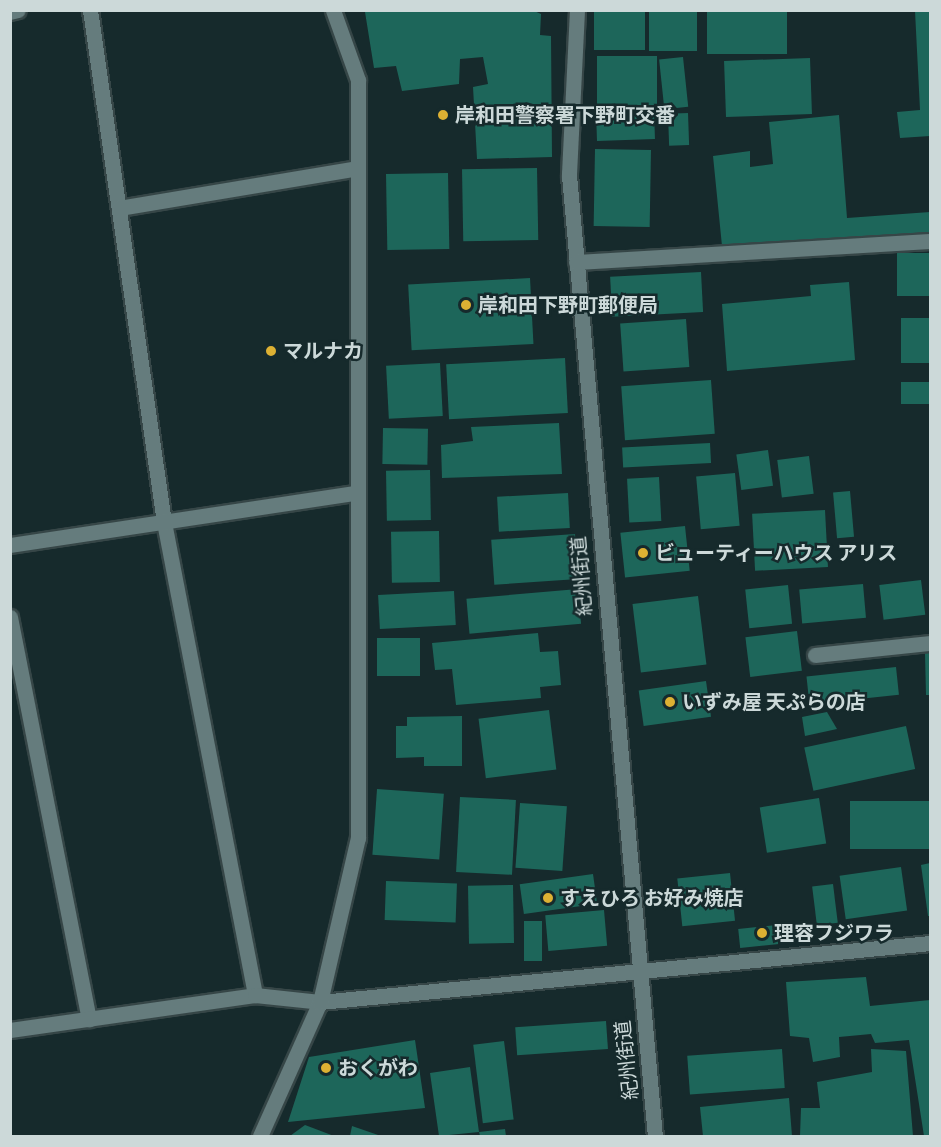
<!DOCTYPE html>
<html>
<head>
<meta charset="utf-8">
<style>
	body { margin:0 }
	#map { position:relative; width:941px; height:1147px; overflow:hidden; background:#162a2c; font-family:"Zilla Slab","Noto Sans JP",serif }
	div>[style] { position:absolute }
	.building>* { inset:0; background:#1d665a; transform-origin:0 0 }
	.roads { filter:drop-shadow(2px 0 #364647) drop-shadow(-2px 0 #364647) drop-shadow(0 2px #364647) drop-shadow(0 -2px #364647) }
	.minor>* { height:15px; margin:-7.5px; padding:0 7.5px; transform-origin:7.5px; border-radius:7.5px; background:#657c7d }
	.dots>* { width:16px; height:16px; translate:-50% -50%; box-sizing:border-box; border:3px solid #162a2c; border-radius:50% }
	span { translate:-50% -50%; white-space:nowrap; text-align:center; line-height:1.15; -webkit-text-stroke:5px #162a2c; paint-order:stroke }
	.poi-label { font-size:20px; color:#ccd9d9; font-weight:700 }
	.left { translate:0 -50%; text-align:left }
	.street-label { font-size:20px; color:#ccd9d9 }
	.frame { position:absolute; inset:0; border:12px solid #ccd9d9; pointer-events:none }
</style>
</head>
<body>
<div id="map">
	<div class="building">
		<div style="clip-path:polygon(532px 10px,541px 14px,540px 35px,551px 36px,552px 157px,477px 159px,473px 87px,488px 84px,483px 57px,460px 59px,459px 84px,402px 91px,396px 66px,374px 68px,365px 12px)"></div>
		<div style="left:594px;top:10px;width:51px;height:40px"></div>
		<div style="left:649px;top:10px;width:48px;height:41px"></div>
		<div style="left:707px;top:10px;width:80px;height:44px"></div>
		<div style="clip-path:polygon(915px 11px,930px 11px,930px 136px,900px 138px,897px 112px,920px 110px)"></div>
		<div style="left:597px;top:56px;width:60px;height:50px"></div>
		<div style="left:683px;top:57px;width:50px;height:24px;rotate:84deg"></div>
		<div style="left:810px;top:58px;width:56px;height:86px;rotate:88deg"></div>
		<div style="left:654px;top:111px;width:28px;height:58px;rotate:88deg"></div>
		<div style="left:688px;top:113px;width:32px;height:20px;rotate:88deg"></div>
		<div style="clip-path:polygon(839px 115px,847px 218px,930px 212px,930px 233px,722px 246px,713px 156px,750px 151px,750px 167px,773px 164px,769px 122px)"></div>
		<div style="left:595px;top:149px;width:56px;height:77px;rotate:1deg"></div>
		<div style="left:537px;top:168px;width:72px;height:75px;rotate:89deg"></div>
		<div style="left:448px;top:173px;width:76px;height:62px;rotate:89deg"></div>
		<div style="left:930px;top:253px;width:43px;height:33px;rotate:90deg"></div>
		<div style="left:701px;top:272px;width:40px;height:91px;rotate:87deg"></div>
		<div style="left:530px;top:278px;width:66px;height:122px;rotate:87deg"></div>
		<div style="clip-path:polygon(849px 282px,855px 360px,727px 371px,722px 304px,811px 296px,810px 285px)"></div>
		<div style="left:930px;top:318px;width:45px;height:29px;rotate:90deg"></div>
		<div style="left:686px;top:319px;width:48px;height:66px;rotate:86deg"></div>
		<div style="left:565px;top:358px;width:55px;height:119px;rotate:87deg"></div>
		<div style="left:440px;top:363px;width:53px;height:54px;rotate:87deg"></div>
		<div style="left:711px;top:380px;width:54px;height:90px;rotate:86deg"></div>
		<div style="left:930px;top:382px;width:22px;height:29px;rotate:90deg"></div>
		<div style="clip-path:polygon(559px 423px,562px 474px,442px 478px,441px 445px,473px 441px,471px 427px)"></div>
		<div style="left:383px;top:428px;width:45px;height:36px;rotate:1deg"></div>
		<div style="left:710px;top:443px;width:20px;height:88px;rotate:87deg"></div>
		<div style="left:768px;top:450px;width:36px;height:32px;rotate:82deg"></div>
		<div style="left:809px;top:456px;width:38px;height:32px;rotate:83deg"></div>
		<div style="left:430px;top:470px;width:50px;height:44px;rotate:89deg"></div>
		<div style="left:735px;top:473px;width:53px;height:39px;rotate:85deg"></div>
		<div style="left:659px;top:477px;width:44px;height:32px;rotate:87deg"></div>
		<div style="left:850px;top:491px;width:46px;height:17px;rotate:85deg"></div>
		<div style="left:568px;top:493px;width:35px;height:71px;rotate:87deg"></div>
		<div style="left:825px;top:510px;width:57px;height:73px;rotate:87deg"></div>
		<div style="left:685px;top:526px;width:45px;height:65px;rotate:84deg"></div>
		<div style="left:439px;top:531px;width:51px;height:48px;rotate:89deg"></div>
		<div style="left:575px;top:534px;width:45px;height:84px;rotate:86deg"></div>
		<div style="left:921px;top:580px;width:35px;height:42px;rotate:83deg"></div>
		<div style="left:863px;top:584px;width:34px;height:64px;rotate:85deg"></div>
		<div style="left:788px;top:585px;width:39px;height:43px;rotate:84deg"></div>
		<div style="left:578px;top:589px;width:35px;height:112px;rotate:85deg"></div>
		<div style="left:454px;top:591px;width:34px;height:76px;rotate:87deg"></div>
		<div style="left:698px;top:596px;width:69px;height:66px;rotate:83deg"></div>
		<div style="left:797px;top:631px;width:40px;height:52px;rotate:83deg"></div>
		<div style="clip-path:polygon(538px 633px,540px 652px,558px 651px,561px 685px,540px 687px,541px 698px,456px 705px,452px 669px,435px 670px,432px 643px)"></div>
		<div style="left:377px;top:638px;width:43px;height:38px"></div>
		<div style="clip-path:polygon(925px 653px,930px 653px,930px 695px,926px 695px)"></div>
		<div style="left:896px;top:667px;width:28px;height:90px;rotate:84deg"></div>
		<div style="left:706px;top:681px;width:36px;height:68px;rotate:82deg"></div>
		<div style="left:549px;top:710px;width:60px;height:71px;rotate:83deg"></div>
		<div style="clip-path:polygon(827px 712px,837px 729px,805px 736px,802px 717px)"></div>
		<div style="clip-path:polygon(462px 716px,462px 766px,424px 766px,424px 757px,396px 758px,396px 726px,407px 726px,407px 717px)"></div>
		<div style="left:906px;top:726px;width:44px;height:104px;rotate:78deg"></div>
		<div style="left:377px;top:789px;width:67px;height:66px;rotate:4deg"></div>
		<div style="left:460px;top:797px;width:56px;height:75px;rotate:3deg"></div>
		<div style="left:819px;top:798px;width:46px;height:60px;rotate:81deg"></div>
		<div style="left:930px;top:801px;width:48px;height:80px;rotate:90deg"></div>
		<div style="left:520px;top:803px;width:47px;height:65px;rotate:4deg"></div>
		<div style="clip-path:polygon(930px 863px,930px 916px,928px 916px,921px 865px)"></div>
		<div style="left:901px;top:867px;width:44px;height:62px;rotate:82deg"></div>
		<div style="left:730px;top:873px;width:48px;height:53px;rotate:84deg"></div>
		<div style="left:593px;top:874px;width:30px;height:74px;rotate:82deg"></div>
		<div style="left:386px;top:881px;width:71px;height:39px;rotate:2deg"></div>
		<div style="left:833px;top:884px;width:39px;height:21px;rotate:83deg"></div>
		<div style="left:513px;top:885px;width:58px;height:45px;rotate:89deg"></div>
		<div style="left:604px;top:910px;width:36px;height:59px;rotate:85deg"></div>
		<div style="left:524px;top:921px;width:18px;height:40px"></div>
		<div style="left:777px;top:925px;width:19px;height:39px;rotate:84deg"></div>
		<div style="clip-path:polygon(866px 977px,870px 1006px,930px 1000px,930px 1136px,924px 1136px,909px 1040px,875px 1043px,871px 1034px,839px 1037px,840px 1057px,813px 1062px,809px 1038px,790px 1036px,786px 982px)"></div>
		<div style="left:606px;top:1021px;width:28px;height:91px;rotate:86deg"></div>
		<div style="clip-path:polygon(415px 1040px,425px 1108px,288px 1122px,309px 1057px)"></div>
		<div style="left:504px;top:1041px;width:79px;height:31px;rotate:83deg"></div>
		<div style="left:782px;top:1049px;width:39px;height:95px;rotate:86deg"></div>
		<div style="clip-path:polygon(871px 1049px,906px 1051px,913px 1136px,800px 1136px,801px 1108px,820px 1108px,817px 1082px,872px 1072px)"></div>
		<div style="clip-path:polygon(470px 1067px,479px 1132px,505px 1129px,506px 1136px,480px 1136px,479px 1132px,439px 1136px,430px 1073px)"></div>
		<div style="clip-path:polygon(789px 1098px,792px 1136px,703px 1136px,700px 1107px)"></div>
		<div style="clip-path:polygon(305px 1125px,334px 1136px,290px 1136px)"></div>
		<div style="clip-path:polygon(352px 1126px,381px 1136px,350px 1136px)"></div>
	</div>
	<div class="roads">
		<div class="minor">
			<div style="left:90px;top:10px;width:517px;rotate:81.78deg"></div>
			<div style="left:164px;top:522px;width:482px;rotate:79.1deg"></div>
			<div style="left:577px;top:10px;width:165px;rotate:92.8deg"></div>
			<div style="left:569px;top:175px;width:965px;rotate:84.89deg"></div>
			<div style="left:10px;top:12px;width:8px;rotate:-14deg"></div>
			<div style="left:119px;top:208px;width:241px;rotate:-9.5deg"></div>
			<div style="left:576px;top:262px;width:355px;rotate:-3.4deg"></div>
			<div style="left:10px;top:545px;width:348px;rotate:-8.6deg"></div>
			<div style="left:10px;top:617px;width:410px;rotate:78.9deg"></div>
			<div style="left:815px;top:655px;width:116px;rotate:-6deg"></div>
			<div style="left:10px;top:1030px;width:247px;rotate:-8.1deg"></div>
			<div style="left:255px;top:995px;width:65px;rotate:6.1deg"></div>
			<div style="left:320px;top:1002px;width:613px;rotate:-5.52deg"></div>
			<div style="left:260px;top:1136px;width:147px;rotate:-65.9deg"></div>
			<div style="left:320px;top:1002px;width:168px;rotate:-77deg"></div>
			<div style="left:358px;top:838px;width:758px;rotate:-90deg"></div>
			<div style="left:358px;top:80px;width:74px;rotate:-109.7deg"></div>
		</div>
	</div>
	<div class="dots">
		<div style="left:443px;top:115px;background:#ddb133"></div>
		<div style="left:466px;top:305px;background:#ddb133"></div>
		<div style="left:271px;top:351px;background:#ddb133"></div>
		<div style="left:643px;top:553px;background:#ddb133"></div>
		<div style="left:670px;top:702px;background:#ddb133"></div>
		<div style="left:548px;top:898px;background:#ddb133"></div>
		<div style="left:762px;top:933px;background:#ddb133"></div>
		<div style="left:326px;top:1068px;background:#ddb133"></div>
	</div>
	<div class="poi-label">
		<span class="left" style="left:455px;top:115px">岸和田警察署下野町交番</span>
		<span class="left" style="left:478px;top:305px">岸和田下野町郵便局</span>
		<span class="left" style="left:283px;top:351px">マルナカ</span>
		<span class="left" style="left:655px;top:553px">ビューティーハウス アリス</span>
		<span class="left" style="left:682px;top:702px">いずみ屋 天ぷらの店</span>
		<span class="left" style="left:560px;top:898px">すえひろ お好み焼店</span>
		<span class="left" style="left:774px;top:933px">理容フジワラ</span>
		<span class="left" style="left:338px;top:1068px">おくがわ</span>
	</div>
	<div class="street-label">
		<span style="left:582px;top:576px;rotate:-95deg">紀州街道</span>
		<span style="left:627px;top:1060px;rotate:-96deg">紀州街道</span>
	</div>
	<div class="frame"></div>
</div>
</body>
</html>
